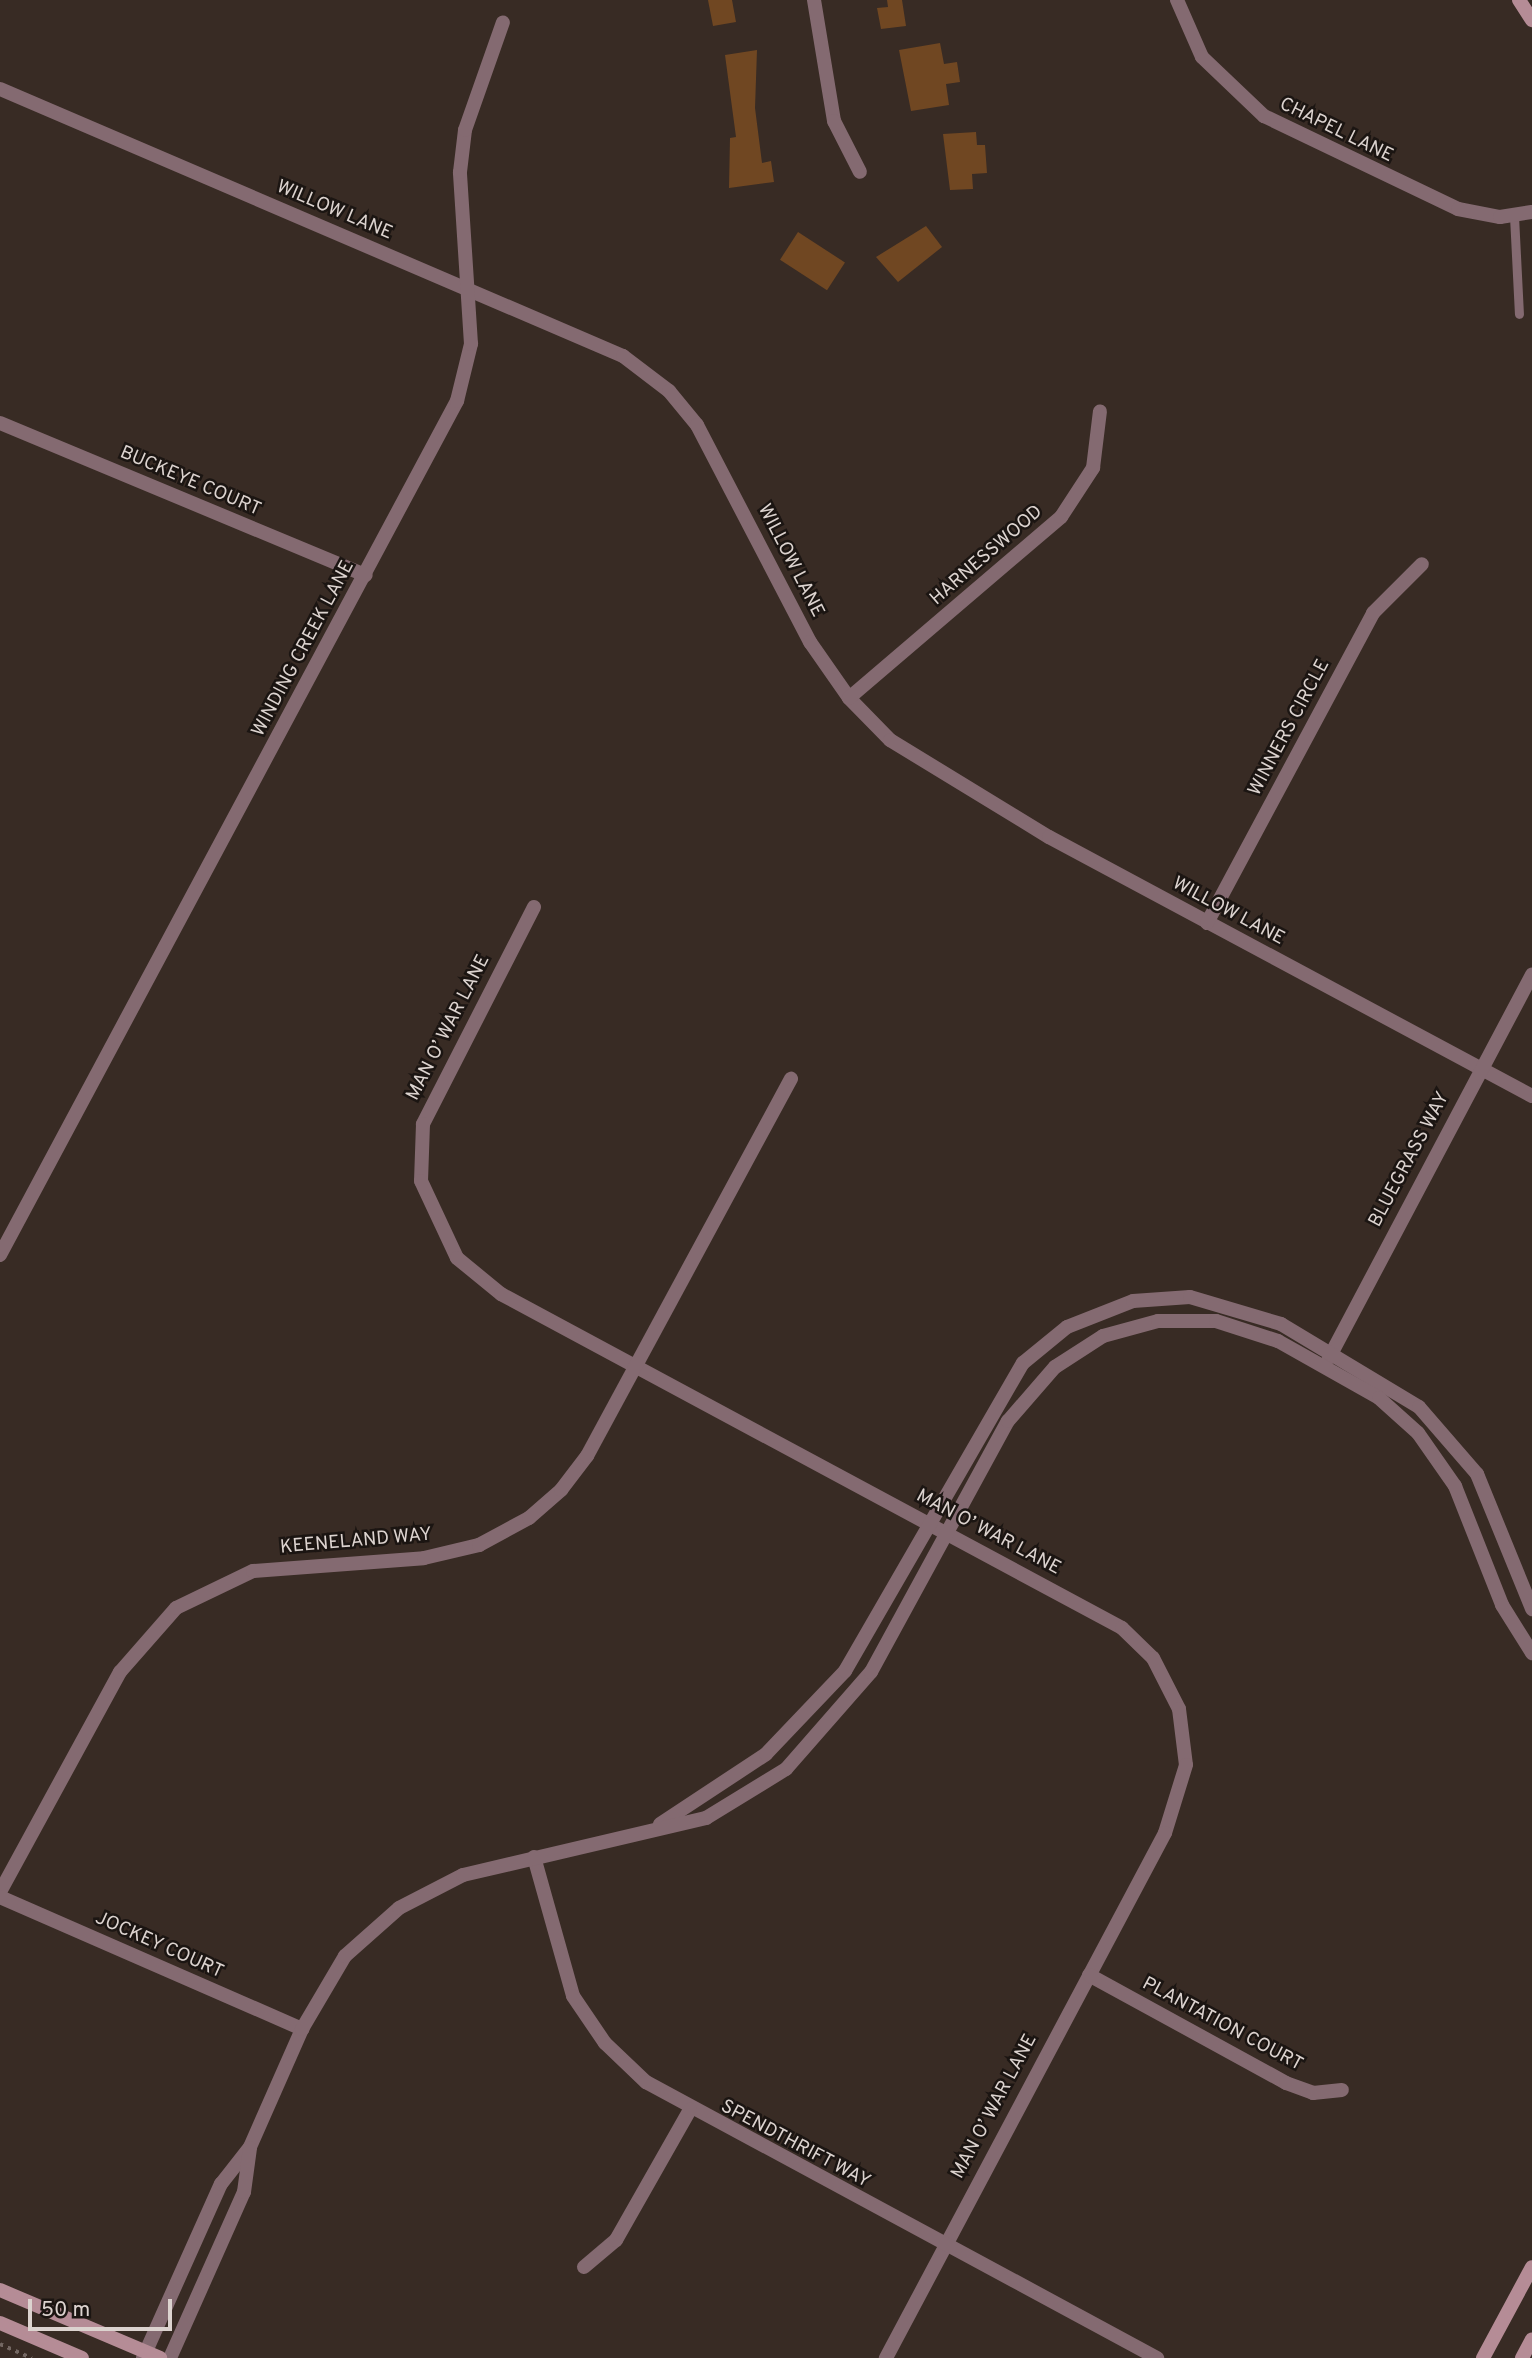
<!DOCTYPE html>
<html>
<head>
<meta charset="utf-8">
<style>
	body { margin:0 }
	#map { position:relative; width:1532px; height:2358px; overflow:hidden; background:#382b24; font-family:Overpass,sans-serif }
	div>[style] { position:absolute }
	.building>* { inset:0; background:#704722; transform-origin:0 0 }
	.path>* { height:3.5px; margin-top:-1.75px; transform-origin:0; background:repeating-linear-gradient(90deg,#746863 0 3.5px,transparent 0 8.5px) }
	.lane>* { height:9px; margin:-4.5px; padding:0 4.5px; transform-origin:4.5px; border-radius:4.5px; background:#846a71 }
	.street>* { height:14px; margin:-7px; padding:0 7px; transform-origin:7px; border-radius:7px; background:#846a71 }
	.secondary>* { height:14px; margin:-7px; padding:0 7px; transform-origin:7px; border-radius:7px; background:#b58c96 }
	span { translate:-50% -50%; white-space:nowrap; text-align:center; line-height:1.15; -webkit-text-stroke:5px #1b1512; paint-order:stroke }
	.street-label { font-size:19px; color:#dcd3cf }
	.scale { position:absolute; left:28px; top:2299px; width:144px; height:32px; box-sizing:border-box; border:4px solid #dcd3cf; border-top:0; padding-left:9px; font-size:21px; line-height:24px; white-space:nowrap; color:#dcd3cf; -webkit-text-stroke:5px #1b1512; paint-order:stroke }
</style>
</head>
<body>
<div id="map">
	<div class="building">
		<div style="clip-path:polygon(708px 0,732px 0,736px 22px,713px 26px)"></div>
		<div style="clip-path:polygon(887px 0,902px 0,906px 26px,881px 29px,877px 8px,888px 7px)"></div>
		<div style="clip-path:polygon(940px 43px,944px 64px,957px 62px,960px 82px,946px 84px,949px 105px,911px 111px,899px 50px)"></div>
		<div style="clip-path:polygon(757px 50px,755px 108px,762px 163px,771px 161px,774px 182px,729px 188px,730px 138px,736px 137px,725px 55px)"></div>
		<div style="clip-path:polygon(976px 132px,977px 145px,985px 145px,987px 173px,972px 174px,973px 189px,950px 190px,943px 134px)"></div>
		<div style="clip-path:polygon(926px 226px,942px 247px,898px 282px,876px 257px)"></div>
		<div style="left:798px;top:232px;width:56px;height:33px;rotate:33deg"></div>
	</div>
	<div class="path">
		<div style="left:0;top:2344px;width:35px;rotate:24deg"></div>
	</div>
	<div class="lane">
		<div style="left:1514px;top:216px;width:98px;rotate:87.1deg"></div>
	</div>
	<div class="street">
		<div style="left:814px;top:0;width:123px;rotate:80.6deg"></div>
		<div style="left:834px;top:121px;width:57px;rotate:63deg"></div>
		<div style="left:1177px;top:0;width:62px;rotate:66.3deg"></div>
		<div style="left:1202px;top:57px;width:86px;rotate:43.6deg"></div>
		<div style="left:1264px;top:116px;width:215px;rotate:25.6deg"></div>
		<div style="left:1458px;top:209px;width:43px;rotate:10.8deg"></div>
		<div style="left:1500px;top:217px;width:32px;rotate:-9deg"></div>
		<div style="left:0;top:89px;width:678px;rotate:23.2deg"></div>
		<div style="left:623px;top:356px;width:58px;rotate:37.3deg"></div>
		<div style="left:669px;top:391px;width:44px;rotate:50.5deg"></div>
		<div style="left:697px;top:425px;width:245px;rotate:62.5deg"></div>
		<div style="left:810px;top:642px;width:68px;rotate:55.1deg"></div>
		<div style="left:849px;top:698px;width:59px;rotate:45.7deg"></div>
		<div style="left:890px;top:740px;width:186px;rotate:31.4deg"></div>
		<div style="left:1049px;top:837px;width:548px;rotate:28.2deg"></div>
		<div style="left:0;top:423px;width:396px;rotate:22.6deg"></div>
		<div style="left:849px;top:698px;width:279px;rotate:-40.5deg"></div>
		<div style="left:1061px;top:517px;width:59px;rotate:-56.9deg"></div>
		<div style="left:1093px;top:468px;width:57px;rotate:-83deg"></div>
		<div style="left:534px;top:907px;width:244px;rotate:117.1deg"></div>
		<div style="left:423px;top:1124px;width:57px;rotate:92deg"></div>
		<div style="left:421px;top:1181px;width:85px;rotate:64.9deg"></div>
		<div style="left:457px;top:1258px;width:57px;rotate:39.3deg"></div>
		<div style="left:501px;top:1294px;width:705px;rotate:28.27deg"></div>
		<div style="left:1122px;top:1628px;width:43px;rotate:44.1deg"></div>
		<div style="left:1153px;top:1658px;width:57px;rotate:63deg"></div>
		<div style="left:1179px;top:1709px;width:56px;rotate:82.9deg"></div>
		<div style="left:1186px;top:1765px;width:71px;rotate:107.2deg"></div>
		<div style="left:1165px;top:1833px;width:595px;rotate:117.99deg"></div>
		<div style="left:1207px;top:923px;width:352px;rotate:-61.8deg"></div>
		<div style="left:1373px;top:613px;width:69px;rotate:-45deg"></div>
		<div style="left:0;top:1255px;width:969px;rotate:-61.85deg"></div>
		<div style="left:457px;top:401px;width:59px;rotate:-76.2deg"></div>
		<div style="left:471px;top:344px;width:172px;rotate:-93.7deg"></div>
		<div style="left:460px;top:172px;width:42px;rotate:-83.2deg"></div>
		<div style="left:465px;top:130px;width:114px;rotate:-70.6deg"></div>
		<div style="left:1329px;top:1358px;width:434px;rotate:-62.1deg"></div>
		<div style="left:660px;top:1824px;width:127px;rotate:-33.4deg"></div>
		<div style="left:766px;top:1754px;width:115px;rotate:-46.4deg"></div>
		<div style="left:845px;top:1671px;width:356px;rotate:-60deg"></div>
		<div style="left:1023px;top:1363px;width:57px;rotate:-39.3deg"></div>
		<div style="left:1067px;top:1327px;width:71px;rotate:-21.5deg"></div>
		<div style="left:1133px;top:1301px;width:57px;rotate:-4deg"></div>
		<div style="left:1190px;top:1297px;width:95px;rotate:16.5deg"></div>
		<div style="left:1281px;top:1324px;width:161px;rotate:31deg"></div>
		<div style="left:1419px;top:1407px;width:89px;rotate:49.1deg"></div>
		<div style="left:1477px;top:1474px;width:146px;rotate:67.8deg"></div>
		<div style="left:534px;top:1857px;width:144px;rotate:74.3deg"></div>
		<div style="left:573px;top:1996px;width:57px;rotate:55.8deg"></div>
		<div style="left:605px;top:2043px;width:57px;rotate:43.6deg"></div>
		<div style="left:646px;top:2082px;width:581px;rotate:28.37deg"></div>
		<div style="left:0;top:1892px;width:251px;rotate:-61.4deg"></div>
		<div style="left:120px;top:1672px;width:85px;rotate:-48.8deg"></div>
		<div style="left:176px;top:1608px;width:85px;rotate:-25.7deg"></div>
		<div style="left:253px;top:1571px;width:171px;rotate:-4.3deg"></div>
		<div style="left:424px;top:1558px;width:57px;rotate:-13.3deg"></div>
		<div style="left:479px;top:1545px;width:57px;rotate:-28.4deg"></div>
		<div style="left:529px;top:1518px;width:43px;rotate:-41.2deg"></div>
		<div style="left:561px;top:1490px;width:43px;rotate:-52.6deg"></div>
		<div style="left:587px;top:1456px;width:429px;rotate:-61.6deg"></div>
		<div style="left:0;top:1897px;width:330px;rotate:23.6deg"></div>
		<div style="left:1089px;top:1975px;width:225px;rotate:28.7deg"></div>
		<div style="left:1286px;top:2083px;width:29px;rotate:20deg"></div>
		<div style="left:1313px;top:2093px;width:29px;rotate:-6deg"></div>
		<div style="left:584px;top:2267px;width:42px;rotate:-40.2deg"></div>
		<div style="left:616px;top:2240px;width:150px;rotate:-60.4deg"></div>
		<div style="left:143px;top:2358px;width:191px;rotate:-65.9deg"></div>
		<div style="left:221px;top:2184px;width:47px;rotate:-51.9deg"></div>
		<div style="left:250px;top:2147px;width:129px;rotate:-66.2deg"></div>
		<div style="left:302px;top:2029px;width:85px;rotate:-59.5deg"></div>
		<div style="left:345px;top:1956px;width:72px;rotate:-41.6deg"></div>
		<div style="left:399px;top:1908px;width:72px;rotate:-27.3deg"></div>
		<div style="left:463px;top:1875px;width:250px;rotate:-13.2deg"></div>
		<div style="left:706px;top:1818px;width:94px;rotate:-31.5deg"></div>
		<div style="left:786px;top:1769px;width:129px;rotate:-48.8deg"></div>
		<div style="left:871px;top:1672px;width:286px;rotate:-61.4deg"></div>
		<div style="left:1008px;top:1421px;width:72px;rotate:-49deg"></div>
		<div style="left:1055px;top:1367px;width:57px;rotate:-32.9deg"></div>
		<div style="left:1103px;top:1336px;width:57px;rotate:-15.3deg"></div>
		<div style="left:1158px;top:1321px;width:58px"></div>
		<div style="left:1216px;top:1321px;width:65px;rotate:17.9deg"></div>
		<div style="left:1278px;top:1341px;width:116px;rotate:29.4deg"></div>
		<div style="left:1379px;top:1398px;width:52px;rotate:41.9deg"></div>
		<div style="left:1418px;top:1433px;width:65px;rotate:55.1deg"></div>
		<div style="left:1455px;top:1486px;width:128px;rotate:68.4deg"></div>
		<div style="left:1502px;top:1605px;width:57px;rotate:58deg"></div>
		<div style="left:170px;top:2358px;width:182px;rotate:-66deg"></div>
		<div style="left:244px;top:2192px;width:44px;rotate:-82.2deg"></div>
	</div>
	<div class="secondary">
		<div style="left:1519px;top:0;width:24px;rotate:57deg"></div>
		<div style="left:0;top:2290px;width:174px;rotate:23deg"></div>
		<div style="left:0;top:2323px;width:89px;rotate:23.1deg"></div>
		<div style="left:1483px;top:2358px;width:103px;rotate:-61.7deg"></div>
		<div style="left:1522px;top:2358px;width:21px;rotate:-62deg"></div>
	</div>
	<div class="street-label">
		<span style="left:1336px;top:131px;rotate:26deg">CHAPEL LANE</span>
		<span style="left:334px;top:211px;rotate:23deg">WILLOW LANE</span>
		<span style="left:190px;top:482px;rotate:23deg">BUCKEYE COURT</span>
		<span style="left:987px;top:556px;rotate:-41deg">HARNESSWOOD</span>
		<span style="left:790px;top:561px;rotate:63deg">WILLOW LANE</span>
		<span style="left:304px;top:649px;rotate:-62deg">WINDING CREEK LANE</span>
		<span style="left:1290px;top:728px;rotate:-62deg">WINNERS CIRCLE</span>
		<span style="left:1228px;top:912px;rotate:28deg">WILLOW LANE</span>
		<span style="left:449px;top:1028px;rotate:-63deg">MAN O’ WAR LANE</span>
		<span style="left:1410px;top:1160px;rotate:-62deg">BLUEGRASS WAY</span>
		<span style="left:988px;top:1533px;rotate:28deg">MAN O’ WAR LANE</span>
		<span style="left:356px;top:1542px;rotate:-5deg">KEENELAND WAY</span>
		<span style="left:159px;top:1946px;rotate:24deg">JOCKEY COURT</span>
		<span style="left:1222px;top:2025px;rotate:28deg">PLANTATION COURT</span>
		<span style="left:995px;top:2107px;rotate:-62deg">MAN O’ WAR LANE</span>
		<span style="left:795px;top:2145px;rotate:28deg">SPENDTHRIFT WAY</span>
	</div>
	<div class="scale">50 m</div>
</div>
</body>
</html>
